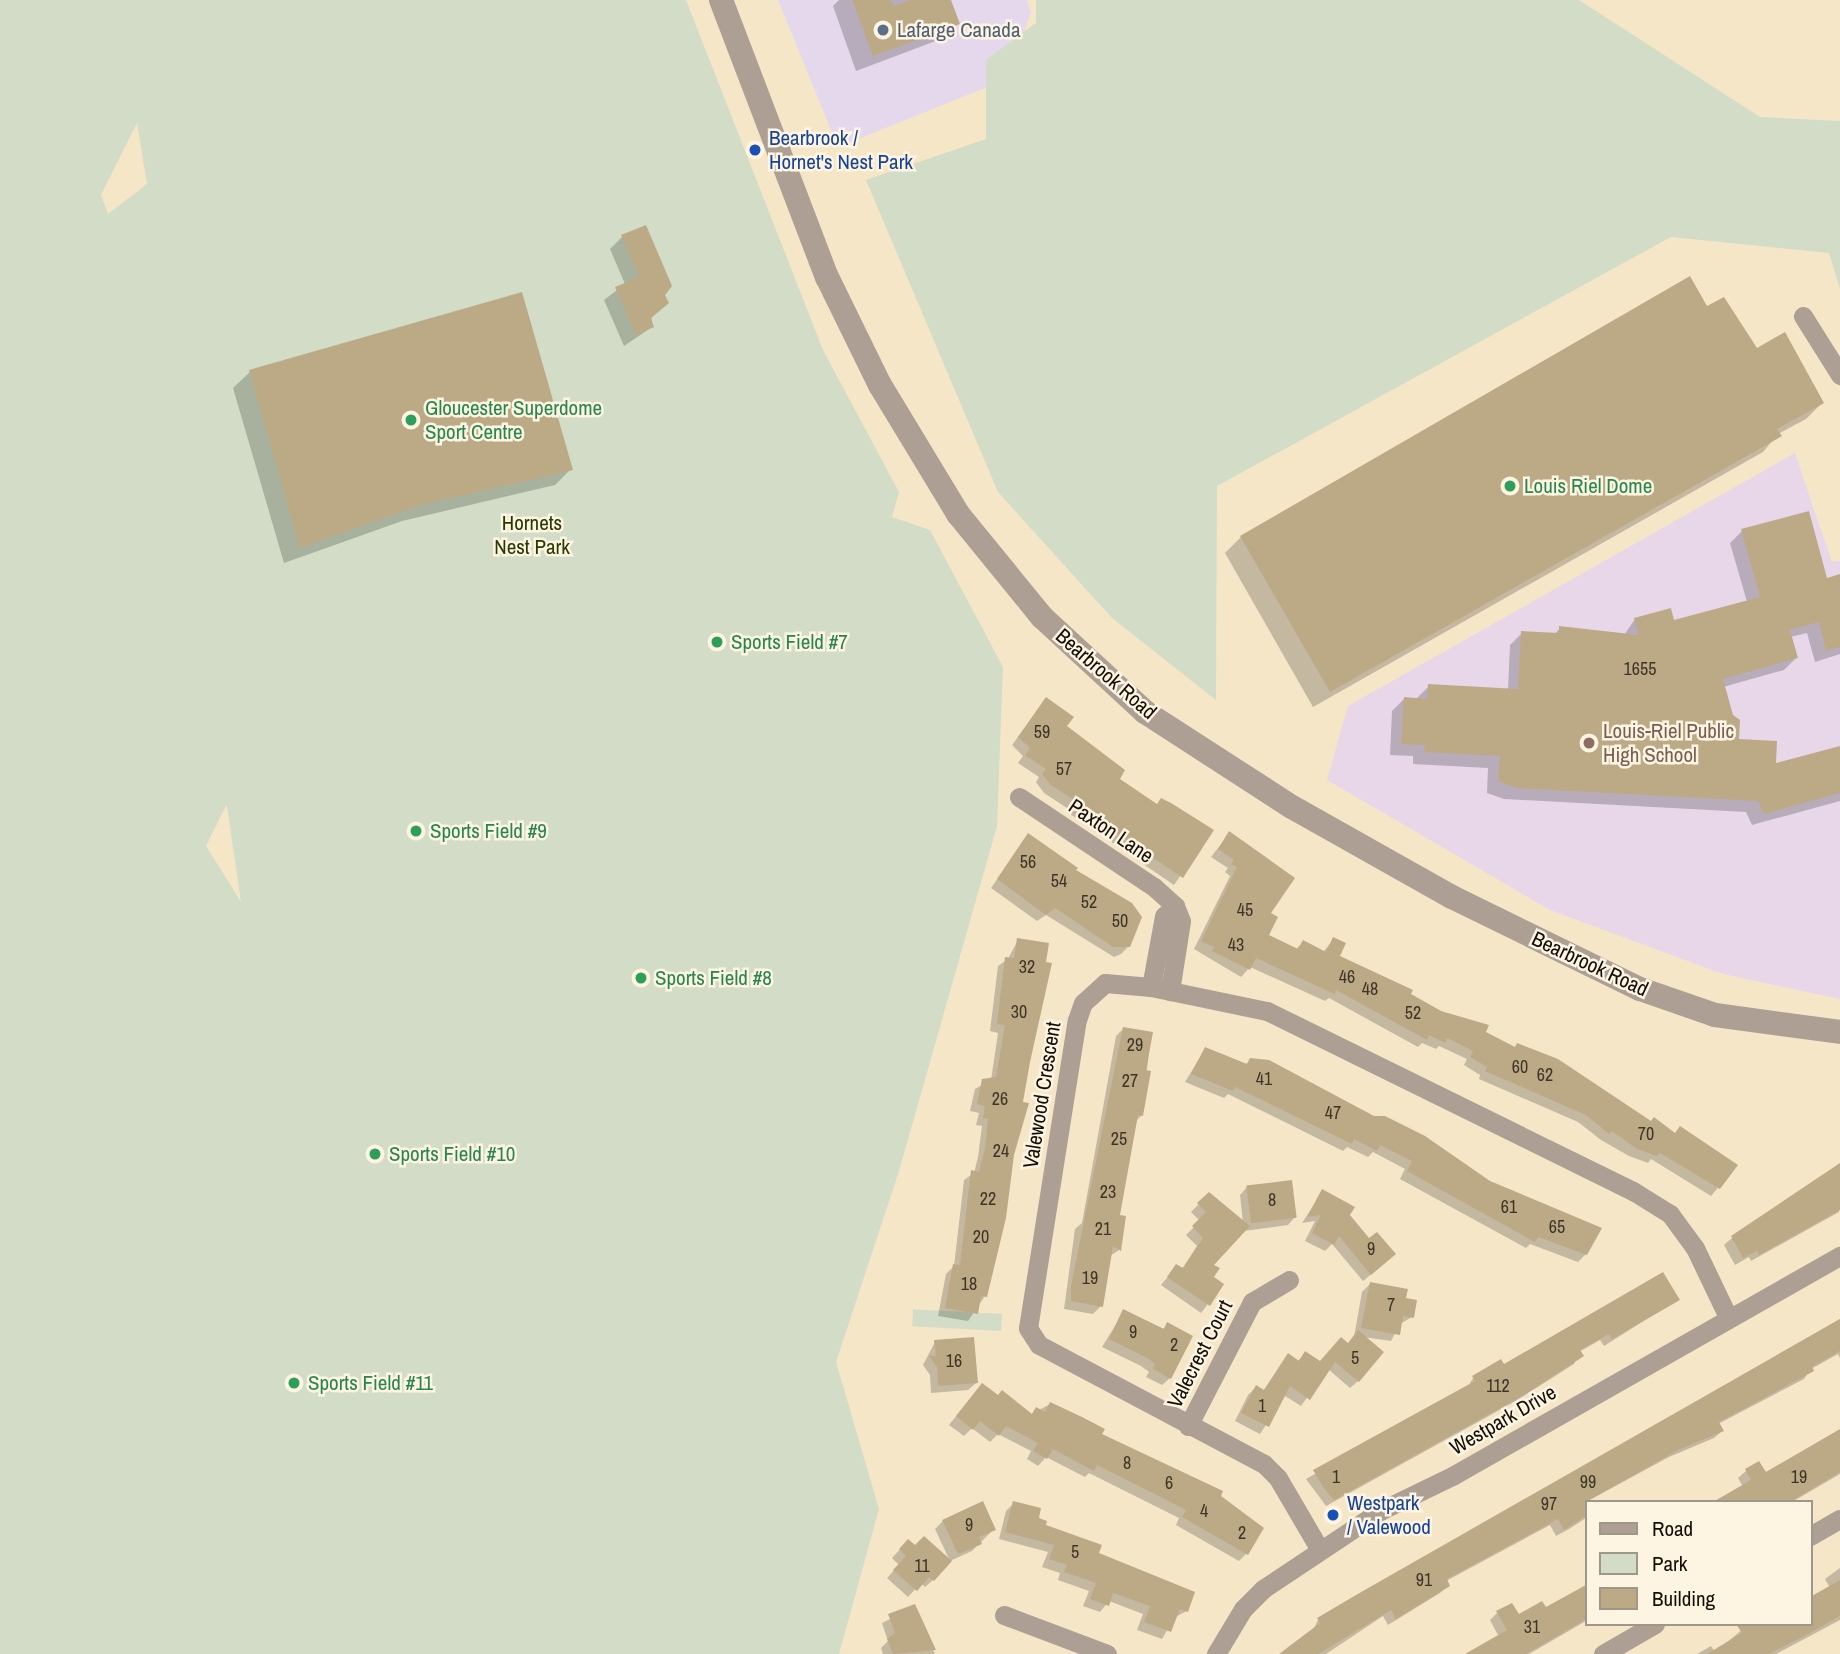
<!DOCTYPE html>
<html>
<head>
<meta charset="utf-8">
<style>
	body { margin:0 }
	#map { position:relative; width:1840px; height:1654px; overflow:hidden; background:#f5e6c8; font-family:"Archivo Narrow",sans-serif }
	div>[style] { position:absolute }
	.commercial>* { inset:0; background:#e5d8ec }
	.education>* { inset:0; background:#e8d7e9 }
	.green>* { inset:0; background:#d2dcc6; transform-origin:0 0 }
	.shadow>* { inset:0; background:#0003 }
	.building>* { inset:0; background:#bcaa86; transform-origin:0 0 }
	.minor>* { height:19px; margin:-9.5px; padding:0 9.5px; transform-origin:9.5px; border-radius:9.5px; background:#ad9f93 }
	.tertiary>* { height:24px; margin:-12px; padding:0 12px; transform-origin:12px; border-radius:12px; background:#ad9f93 }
	.dots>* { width:19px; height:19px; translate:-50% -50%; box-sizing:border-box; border:4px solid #fdf4e2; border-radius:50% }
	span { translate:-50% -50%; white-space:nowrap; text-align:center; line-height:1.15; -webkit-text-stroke:5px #fdf4e2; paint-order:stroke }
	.number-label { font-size:18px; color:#3d3525 }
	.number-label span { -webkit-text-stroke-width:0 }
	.service-label { font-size:21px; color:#4e5e75 }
	.left { translate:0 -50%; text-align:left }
	.transit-label { font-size:21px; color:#164399 }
	.leisure-label { font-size:21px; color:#27864d }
	.park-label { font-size:21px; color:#273a00 }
	.street-label { font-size:21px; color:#130e05 }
	.education-label { font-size:21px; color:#785e54 }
	.legend { position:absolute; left:1585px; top:1500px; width:228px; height:126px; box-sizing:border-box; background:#fdf4e2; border:2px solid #9f988a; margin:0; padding:9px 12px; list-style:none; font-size:21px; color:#130e05 }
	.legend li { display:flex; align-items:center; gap:14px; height:35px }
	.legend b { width:35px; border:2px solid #9f988a }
</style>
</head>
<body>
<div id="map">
	<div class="commercial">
		<div style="clip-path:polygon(778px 0,1027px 0,1031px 13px,1007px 79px,838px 147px)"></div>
	</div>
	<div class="education">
		<div style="clip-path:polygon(1795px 453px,1832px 562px,1840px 561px,1840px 999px,1723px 974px,1550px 910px,1327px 780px,1348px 706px)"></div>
	</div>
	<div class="green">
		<div style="clip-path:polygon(evenodd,0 0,686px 0,823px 350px,899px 492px,892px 517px,930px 530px,1003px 667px,997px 826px,899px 1171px,836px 1362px,879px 1509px,839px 1654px,0 1654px,0 0,137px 123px,147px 184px,108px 214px,101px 195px,137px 123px,0 0,226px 806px,227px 806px,241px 902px,206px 846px,226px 806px)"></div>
		<div style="clip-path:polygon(1036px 0,1579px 0,1760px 117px,1840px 121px,1840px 289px,1829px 253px,1671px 237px,1217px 486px,1216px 700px,1112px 618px,998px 492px,866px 180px,986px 139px,986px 60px,1036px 23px)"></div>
		<div style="left:1002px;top:1314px;width:17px;height:89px;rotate:93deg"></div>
	</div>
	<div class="shadow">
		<div style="clip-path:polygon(839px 0,949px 0,957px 23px,941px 39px,856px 71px,833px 6px)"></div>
		<div style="clip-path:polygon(645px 227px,652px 327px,624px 346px,604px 300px,625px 284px,610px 249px,622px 237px)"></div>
		<div style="clip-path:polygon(1757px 350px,1822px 403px,1806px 419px,1778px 434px,1763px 452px,1313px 707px,1225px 553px,1241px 537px)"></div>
		<div style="clip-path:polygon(250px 372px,571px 469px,555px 485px,402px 521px,284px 563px,233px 388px)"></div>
		<div style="clip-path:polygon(1742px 531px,1826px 580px,1840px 576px,1840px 654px,1815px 662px,1807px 633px,1790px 637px,1796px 658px,1784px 670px,1723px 687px,1737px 741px,1774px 765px,1840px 748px,1840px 801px,1752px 825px,1746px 812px,1504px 799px,1487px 793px,1488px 768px,1413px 764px,1413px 756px,1390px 755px,1392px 711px,1404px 699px,1417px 698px,1429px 686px,1508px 690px,1510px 645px,1522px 633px,1554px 635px,1560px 628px,1624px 635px,1635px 619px,1673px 622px,1747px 602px,1730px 543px)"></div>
		<div style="clip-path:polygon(1046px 699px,1065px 727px,1117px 780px,1156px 806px,1212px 831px,1174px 885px,1067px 812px,1070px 810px,1044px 793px,1036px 782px,1039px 777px,1018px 763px,1023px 756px,1012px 745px)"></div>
		<div style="clip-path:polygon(1229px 834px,1269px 914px,1266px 935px,1296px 949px,1303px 942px,1323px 952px,1334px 939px,1338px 957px,1736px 1166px,1711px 1196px,1651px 1159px,1648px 1163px,1629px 1156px,1601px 1140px,1578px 1122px,1479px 1079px,1480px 1075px,1464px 1065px,1467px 1059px,1439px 1046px,1436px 1049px,1422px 1043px,1418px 1047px,1329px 998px,1325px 1001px,1250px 967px,1241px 977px,1194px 949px,1230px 876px,1225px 872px,1228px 868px,1211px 857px)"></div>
		<div style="clip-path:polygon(1028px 835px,1073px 871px,1129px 946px,1121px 954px,1114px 957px,1046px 915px,1037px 921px,991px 888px)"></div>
		<div style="clip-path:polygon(1018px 940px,1028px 1062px,985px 1296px,968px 1321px,938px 1316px,946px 1274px,954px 1266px,964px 1180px,974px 1173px,978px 1157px,982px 1126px,976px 1125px,979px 1113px,970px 1111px,975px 1089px,991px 1080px,998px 1033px,990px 1031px,998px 966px,1008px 959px)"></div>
		<div style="clip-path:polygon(1123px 1029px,1151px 1034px,1142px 1115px,1135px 1122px,1118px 1217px,1119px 1250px,1110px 1256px,1101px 1306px,1093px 1314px,1064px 1309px,1075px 1229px,1082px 1223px,1116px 1036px)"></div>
		<div style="clip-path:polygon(1205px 1049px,1245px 1065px,1251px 1059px,1586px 1254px,1578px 1262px,1530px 1244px,1526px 1248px,1400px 1179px,1405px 1169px,1373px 1152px,1368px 1157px,1347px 1147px,1343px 1151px,1228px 1094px,1224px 1098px,1185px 1082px)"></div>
		<div style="clip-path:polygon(1840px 1165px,1839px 1212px,1751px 1261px,1749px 1257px,1735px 1265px,1724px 1245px,1732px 1238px)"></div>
		<div style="clip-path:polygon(1247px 1187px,1295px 1217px,1288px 1225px,1243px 1231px,1212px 1265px,1211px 1278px,1222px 1285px,1201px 1313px,1161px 1285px,1177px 1266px,1182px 1269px,1197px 1246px,1186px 1235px,1200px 1221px,1191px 1212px,1209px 1194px,1243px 1223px,1240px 1195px)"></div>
		<div style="clip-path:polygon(1323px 1191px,1386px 1262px,1363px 1281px,1332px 1244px,1325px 1251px,1305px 1241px,1315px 1221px,1302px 1223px)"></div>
		<div style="clip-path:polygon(1370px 1284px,1404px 1300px,1412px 1317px,1400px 1324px,1391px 1341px,1363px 1337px,1358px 1381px,1350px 1388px,1328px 1369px,1301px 1406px,1285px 1396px,1260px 1434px,1235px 1421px,1248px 1395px,1256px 1387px,1263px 1391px,1288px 1356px,1297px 1362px,1305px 1353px,1319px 1363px,1347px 1345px,1354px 1337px,1362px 1292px)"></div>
		<div style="clip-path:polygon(1677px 1300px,1604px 1346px,1600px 1340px,1579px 1352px,1574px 1364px,1514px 1402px,1326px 1506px,1306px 1479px,1467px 1388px,1473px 1378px,1501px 1361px,1504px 1366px)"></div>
		<div style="clip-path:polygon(1124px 1311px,1162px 1330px,1168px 1324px,1170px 1378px,1162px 1385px,1146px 1377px,1149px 1372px,1141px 1366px,1102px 1347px)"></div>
		<div style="clip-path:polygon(1840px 1319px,1840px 1358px,1838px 1354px,1811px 1369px,1804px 1379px,1718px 1424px,1722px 1431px,1714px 1438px,1669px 1457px,1586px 1502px,1586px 1518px,1569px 1529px,1556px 1536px,1550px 1525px,1446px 1581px,1448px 1585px,1440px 1593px,1388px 1625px,1383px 1616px,1326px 1654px,1282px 1654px,1313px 1630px,1318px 1620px)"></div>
		<div style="clip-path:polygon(935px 1342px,976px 1383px,968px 1390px,931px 1393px,930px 1375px,923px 1365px)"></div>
		<div style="clip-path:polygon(975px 1393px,997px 1397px,1030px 1415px,1050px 1404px,1099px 1435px,1218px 1497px,1246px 1554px,1239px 1561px,1176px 1525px,1179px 1518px,1089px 1473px,1085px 1477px,1046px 1457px,1038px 1466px,1027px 1459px,1031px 1451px,998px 1434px,990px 1442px,972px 1428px,964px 1436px,949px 1425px)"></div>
		<div style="clip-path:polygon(1840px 1431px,1840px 1474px,1792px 1502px,1722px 1502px,1743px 1487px,1738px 1478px,1746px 1471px,1758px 1464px,1763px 1473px,1778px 1467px)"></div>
		<div style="clip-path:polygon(1014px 1503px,1044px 1526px,1187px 1611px,1175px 1617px,1162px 1639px,1137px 1630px,1143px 1614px,1109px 1601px,1100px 1612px,1083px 1606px,1089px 1591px,1058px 1580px,1060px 1573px,1042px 1567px,1048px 1552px,999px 1539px,1006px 1511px)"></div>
		<div style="clip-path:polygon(943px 1521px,994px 1529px,972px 1551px,950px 1561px,935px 1529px)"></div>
		<div style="clip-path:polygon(908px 1541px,933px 1580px,925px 1587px,921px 1583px,908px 1597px,887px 1578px,899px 1565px,892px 1558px)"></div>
		<div style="clip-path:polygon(1840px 1568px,1840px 1620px,1776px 1654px,1697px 1654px,1711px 1646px,1715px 1652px,1749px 1624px,1810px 1624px,1830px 1588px,1825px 1579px)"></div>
		<div style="clip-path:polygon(1586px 1586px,1586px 1621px,1529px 1654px,1468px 1654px,1499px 1637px,1490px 1620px,1497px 1613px,1518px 1617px,1545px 1609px)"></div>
		<div style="clip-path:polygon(914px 1607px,935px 1654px,883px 1654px,881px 1648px,888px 1641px,882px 1623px)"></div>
	</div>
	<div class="building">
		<div style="clip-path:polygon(852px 0,891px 0,894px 6px,910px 0,951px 0,960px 24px,873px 56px)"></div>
		<div style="clip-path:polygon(646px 225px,672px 286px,665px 295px,669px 303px,651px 318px,654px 327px,636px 335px,615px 287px,639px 277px,621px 235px)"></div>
		<div style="clip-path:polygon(1690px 276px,1707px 306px,1724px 297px,1757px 348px,1785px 332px,1824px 403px,1777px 429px,1782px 436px,1330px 692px,1240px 536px)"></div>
		<div style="clip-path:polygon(522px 292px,573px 470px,420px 505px,300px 548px,249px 370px)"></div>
		<div style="clip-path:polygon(1809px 511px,1827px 578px,1840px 574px,1840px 647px,1826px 651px,1819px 622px,1790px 630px,1798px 658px,1723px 679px,1733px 715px,1740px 720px,1739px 739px,1777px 741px,1776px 763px,1840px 746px,1840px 793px,1764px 814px,1758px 801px,1517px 788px,1498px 781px,1500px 756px,1424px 752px,1425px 745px,1401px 744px,1404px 697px,1427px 699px,1428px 684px,1518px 689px,1521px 631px,1559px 633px,1559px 626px,1639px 635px,1634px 618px,1671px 608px,1674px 620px,1760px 597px,1741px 529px)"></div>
		<div style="clip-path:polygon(1046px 697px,1074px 717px,1067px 726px,1125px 770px,1120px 779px,1157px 804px,1161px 798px,1171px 803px,1214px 830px,1183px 878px,1074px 804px,1076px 801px,1052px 786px,1042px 774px,1046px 769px,1025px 755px,1030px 748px,1018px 737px)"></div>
		<div style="clip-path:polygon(1229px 831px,1295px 878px,1271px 913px,1278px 917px,1269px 935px,1298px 949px,1303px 940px,1326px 952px,1333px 937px,1346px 943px,1340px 956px,1413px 990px,1411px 994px,1441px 1011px,1489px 1025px,1486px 1032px,1515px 1047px,1517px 1043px,1558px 1059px,1651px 1121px,1654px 1117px,1675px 1133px,1680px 1126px,1738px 1165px,1720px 1189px,1660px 1153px,1657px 1156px,1637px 1149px,1612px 1131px,1609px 1134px,1586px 1115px,1485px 1071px,1487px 1067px,1470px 1057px,1473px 1051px,1447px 1038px,1445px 1043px,1429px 1035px,1427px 1040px,1336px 990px,1335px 994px,1256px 958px,1250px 970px,1212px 951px,1214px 947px,1201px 941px,1237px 867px,1231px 864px,1234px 860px,1218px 849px)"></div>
		<div style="clip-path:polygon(1028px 833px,1078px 868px,1076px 870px,1132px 903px,1142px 917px,1130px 947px,1113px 947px,1055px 908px,1046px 915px,997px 879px)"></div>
		<div style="clip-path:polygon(1017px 938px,1049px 943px,1046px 962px,1052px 963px,1030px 1062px,1023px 1102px,1029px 1103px,1014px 1155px,1006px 1218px,987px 1297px,981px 1296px,978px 1314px,945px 1308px,953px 1264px,960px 1265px,971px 1170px,979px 1172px,985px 1148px,988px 1119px,983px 1118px,985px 1106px,977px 1104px,982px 1079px,996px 1077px,1005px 1025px,997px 1024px,1005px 957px,1014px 958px)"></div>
		<div style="clip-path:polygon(1123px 1027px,1153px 1032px,1146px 1070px,1151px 1071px,1143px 1116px,1138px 1115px,1120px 1215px,1126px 1216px,1121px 1251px,1113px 1246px,1103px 1307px,1071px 1301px,1071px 1286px)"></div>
		<div style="clip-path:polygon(1205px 1047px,1247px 1064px,1250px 1058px,1269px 1060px,1374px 1116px,1385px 1116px,1425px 1136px,1490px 1181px,1602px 1228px,1587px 1255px,1538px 1237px,1535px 1242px,1407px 1171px,1412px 1161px,1380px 1145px,1377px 1151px,1354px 1139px,1352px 1144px,1235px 1087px,1233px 1091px,1191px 1074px)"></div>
		<div style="clip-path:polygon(1840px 1163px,1840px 1210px,1759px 1255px,1757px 1251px,1743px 1258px,1731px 1236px)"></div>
		<div style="left:1292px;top:1180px;width:38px;height:46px;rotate:83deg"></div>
		<div style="clip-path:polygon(1322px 1189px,1355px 1207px,1350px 1215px,1369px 1238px,1377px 1232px,1396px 1254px,1371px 1275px,1339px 1236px,1334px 1245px,1312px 1233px,1321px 1215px,1307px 1217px)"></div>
		<div style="clip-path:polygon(1209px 1192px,1250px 1226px,1214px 1265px,1220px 1268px,1214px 1277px,1224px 1284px,1210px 1306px,1167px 1277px,1176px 1264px,1183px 1268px,1203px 1238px,1192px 1226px,1206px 1212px,1197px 1203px)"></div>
		<div style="clip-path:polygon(1663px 1272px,1680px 1300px,1612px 1339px,1609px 1334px,1580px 1350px,1584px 1356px,1524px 1395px,1334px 1500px,1323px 1487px,1313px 1470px,1475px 1381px,1472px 1376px,1501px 1359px,1504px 1364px)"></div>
		<div style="clip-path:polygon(1370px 1282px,1408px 1289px,1406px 1298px,1417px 1300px,1414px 1318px,1403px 1316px,1400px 1335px,1361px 1328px)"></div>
		<div style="clip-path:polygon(1123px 1309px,1164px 1329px,1167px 1322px,1193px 1336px,1171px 1379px,1153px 1369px,1155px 1364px,1149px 1359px,1109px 1339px)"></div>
		<div style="clip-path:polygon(1840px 1319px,1840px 1351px,1812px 1367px,1814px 1371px,1719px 1422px,1724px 1431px,1678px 1450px,1586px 1502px,1586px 1516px,1578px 1521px,1564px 1530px,1558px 1519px,1447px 1579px,1450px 1586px,1396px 1619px,1391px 1610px,1318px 1654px,1279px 1654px,1320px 1623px,1317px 1618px,1356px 1595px)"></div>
		<div style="clip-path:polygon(1358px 1330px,1384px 1352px,1359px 1382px,1335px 1362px,1310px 1400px,1290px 1386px,1269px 1427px,1241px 1413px,1256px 1385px,1264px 1390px,1288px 1353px,1299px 1361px,1305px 1351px,1320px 1361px,1341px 1337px,1348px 1343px)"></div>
		<div style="clip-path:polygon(974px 1337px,978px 1383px,938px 1386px,937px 1367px,929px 1356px,936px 1356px,934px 1340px)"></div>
		<div style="clip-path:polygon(982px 1383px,998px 1395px,1002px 1390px,1032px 1414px,1036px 1407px,1045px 1412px,1050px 1402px,1082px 1417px,1105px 1429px,1102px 1434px,1223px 1491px,1221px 1496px,1264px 1528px,1248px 1555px,1182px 1517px,1186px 1510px,1097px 1465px,1094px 1471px,1053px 1449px,1047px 1459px,1033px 1451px,1038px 1443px,1006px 1426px,999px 1436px,980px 1421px,973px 1430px,956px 1416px)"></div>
		<div style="clip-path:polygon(1840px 1429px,1840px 1472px,1790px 1502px,1713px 1502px,1751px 1480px,1745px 1469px,1759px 1461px,1766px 1472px)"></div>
		<div style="clip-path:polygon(983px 1501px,996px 1530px,979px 1537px,982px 1544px,958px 1554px,942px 1520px)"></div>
		<div style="clip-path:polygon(1013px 1501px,1041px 1508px,1039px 1518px,1047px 1521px,1046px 1525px,1102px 1545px,1099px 1553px,1195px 1592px,1188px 1612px,1180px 1609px,1171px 1632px,1144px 1622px,1150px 1606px,1113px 1593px,1109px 1606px,1090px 1599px,1096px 1583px,1064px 1572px,1067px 1565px,1049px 1559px,1054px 1545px,1005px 1532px)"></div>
		<div style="clip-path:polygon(924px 1536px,952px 1561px,934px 1581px,929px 1577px,917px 1591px,893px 1570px,906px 1556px,899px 1549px,908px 1539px,915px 1545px)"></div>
		<div style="clip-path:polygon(1840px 1580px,1840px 1616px,1810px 1633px,1769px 1654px,1707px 1654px,1742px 1633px,1736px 1624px,1810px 1624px,1810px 1597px)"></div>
		<div style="clip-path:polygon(1586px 1585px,1586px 1619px,1545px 1643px,1526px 1654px,1465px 1654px,1507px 1630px,1496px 1611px,1512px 1603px,1519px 1614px,1542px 1601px,1546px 1607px)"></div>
		<div style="clip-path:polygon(915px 1604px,936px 1650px,893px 1654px,887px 1639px,895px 1633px,888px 1614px)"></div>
	</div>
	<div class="minor">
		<div style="left:1803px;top:316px;width:70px;rotate:57.9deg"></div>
		<div style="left:1019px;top:797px;width:162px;rotate:33.7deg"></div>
		<div style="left:1154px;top:887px;width:28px;rotate:42deg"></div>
		<div style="left:1151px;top:987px;width:72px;rotate:-79.6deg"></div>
		<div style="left:1164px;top:916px;width:15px;rotate:-42deg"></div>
		<div style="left:1175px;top:906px;width:16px;rotate:68deg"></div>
		<div style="left:1181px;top:921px;width:71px;rotate:98.9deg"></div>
		<div style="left:1188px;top:1426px;width:140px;rotate:-62.7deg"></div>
		<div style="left:1252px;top:1302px;width:43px;rotate:-30.7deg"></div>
		<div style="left:1810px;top:1536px;width:34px;rotate:-30deg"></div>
		<div style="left:1320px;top:1550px;width:83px;rotate:-120.3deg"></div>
		<div style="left:1278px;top:1478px;width:20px;rotate:-135deg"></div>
		<div style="left:1264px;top:1464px;width:255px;rotate:-152.1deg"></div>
		<div style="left:1039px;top:1345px;width:20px;rotate:-123deg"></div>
		<div style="left:1028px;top:1328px;width:312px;rotate:-81deg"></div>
		<div style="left:1077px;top:1020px;width:18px;rotate:-71deg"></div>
		<div style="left:1083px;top:1003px;width:30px;rotate:-42deg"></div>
		<div style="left:1105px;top:983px;width:46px;rotate:5deg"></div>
		<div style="left:1151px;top:987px;width:118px;rotate:11.7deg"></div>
		<div style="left:1267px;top:1011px;width:408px;rotate:26.2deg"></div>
		<div style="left:1633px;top:1191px;width:44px;rotate:31.9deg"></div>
		<div style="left:1670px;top:1214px;width:42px;rotate:53.7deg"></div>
		<div style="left:1695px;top:1248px;width:76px;rotate:64.4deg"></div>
		<div style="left:1004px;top:1615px;width:110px;rotate:20.7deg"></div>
		<div style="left:1216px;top:1654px;width:52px;rotate:-59deg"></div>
		<div style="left:1243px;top:1609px;width:28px;rotate:-45deg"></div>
		<div style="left:1263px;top:1589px;width:141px;rotate:-33.7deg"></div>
		<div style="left:1380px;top:1511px;width:82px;rotate:-25.9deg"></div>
		<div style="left:1454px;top:1475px;width:444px;rotate:-29.6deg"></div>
		<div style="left:1603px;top:1654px;width:60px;rotate:-30deg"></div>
	</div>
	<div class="tertiary">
		<div style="left:721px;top:0;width:297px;rotate:69.1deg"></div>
		<div style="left:827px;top:277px;width:120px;rotate:63.9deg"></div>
		<div style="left:880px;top:385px;width:151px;rotate:58.8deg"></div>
		<div style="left:958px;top:514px;width:133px;rotate:50.8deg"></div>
		<div style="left:1042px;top:617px;width:140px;rotate:42.7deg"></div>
		<div style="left:1145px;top:712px;width:175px;rotate:32.9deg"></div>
		<div style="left:1292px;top:807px;width:184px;rotate:29.4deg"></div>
		<div style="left:1452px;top:897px;width:209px;rotate:26.1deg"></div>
		<div style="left:1640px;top:989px;width:79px;rotate:19.1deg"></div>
		<div style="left:1715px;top:1015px;width:126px;rotate:7.7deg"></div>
	</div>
	<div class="dots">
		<div style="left:883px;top:30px;background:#5c6f8a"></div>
		<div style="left:755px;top:150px;background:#1a4fb4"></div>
		<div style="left:411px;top:420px;background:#2e9e5b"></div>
		<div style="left:1510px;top:486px;background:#2e9e5b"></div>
		<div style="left:717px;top:642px;background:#2e9e5b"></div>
		<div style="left:1589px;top:743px;background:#8d6e63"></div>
		<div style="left:416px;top:831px;background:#2e9e5b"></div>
		<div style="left:641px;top:978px;background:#2e9e5b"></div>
		<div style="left:375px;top:1154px;background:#2e9e5b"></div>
		<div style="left:294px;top:1383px;background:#2e9e5b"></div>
		<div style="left:1333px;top:1515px;background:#1a4fb4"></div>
	</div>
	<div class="number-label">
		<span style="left:1640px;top:669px">1655</span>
		<span style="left:1042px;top:732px">59</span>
		<span style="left:1064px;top:769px">57</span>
		<span style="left:1028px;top:862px">56</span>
		<span style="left:1059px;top:881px">54</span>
		<span style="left:1089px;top:902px">52</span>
		<span style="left:1245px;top:910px">45</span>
		<span style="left:1120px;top:921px">50</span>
		<span style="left:1236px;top:945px">43</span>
		<span style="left:1027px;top:967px">32</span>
		<span style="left:1347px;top:977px">46</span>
		<span style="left:1370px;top:989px">48</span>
		<span style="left:1019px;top:1012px">30</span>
		<span style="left:1413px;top:1013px">52</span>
		<span style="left:1135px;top:1045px">29</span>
		<span style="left:1520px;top:1067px">60</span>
		<span style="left:1545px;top:1075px">62</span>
		<span style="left:1264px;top:1079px">41</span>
		<span style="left:1130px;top:1081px">27</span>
		<span style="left:1000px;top:1099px">26</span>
		<span style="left:1333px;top:1113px">47</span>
		<span style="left:1646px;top:1134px">70</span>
		<span style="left:1119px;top:1139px">25</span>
		<span style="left:1001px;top:1151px">24</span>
		<span style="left:1108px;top:1192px">23</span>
		<span style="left:988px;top:1199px">22</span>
		<span style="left:1272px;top:1200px">8</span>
		<span style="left:1509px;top:1207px">61</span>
		<span style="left:1557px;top:1227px">65</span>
		<span style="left:1103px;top:1229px">21</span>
		<span style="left:981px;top:1237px">20</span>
		<span style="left:1371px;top:1249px">9</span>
		<span style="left:1090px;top:1278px">19</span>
		<span style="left:969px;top:1284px">18</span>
		<span style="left:1391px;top:1305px">7</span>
		<span style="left:1133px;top:1332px">9</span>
		<span style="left:1174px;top:1345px">2</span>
		<span style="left:1355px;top:1358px">5</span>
		<span style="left:954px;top:1361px">16</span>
		<span style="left:1498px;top:1386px">112</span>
		<span style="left:1262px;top:1406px">1</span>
		<span style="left:1127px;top:1463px">8</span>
		<span style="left:1336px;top:1477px">1</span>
		<span style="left:1799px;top:1477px">19</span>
		<span style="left:1588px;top:1482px">99</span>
		<span style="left:1169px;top:1483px">6</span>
		<span style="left:1549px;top:1504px">97</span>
		<span style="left:1204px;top:1511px">4</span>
		<span style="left:969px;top:1525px">9</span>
		<span style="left:1242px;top:1533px">2</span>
		<span style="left:1075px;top:1552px">5</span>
		<span style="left:922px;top:1566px">11</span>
		<span style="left:1424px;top:1580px">91</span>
		<span style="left:1532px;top:1627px">31</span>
	</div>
	<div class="service-label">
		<span class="left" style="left:897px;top:30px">Lafarge Canada</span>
	</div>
	<div class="transit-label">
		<span class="left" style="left:769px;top:150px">Bearbrook /<br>Hornet's Nest Park</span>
		<span class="left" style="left:1347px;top:1515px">Westpark<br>/ Valewood</span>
	</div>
	<div class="leisure-label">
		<span class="left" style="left:425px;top:420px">Gloucester Superdome<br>Sport Centre</span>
		<span class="left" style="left:1524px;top:486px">Louis Riel Dome</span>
		<span class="left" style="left:731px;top:642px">Sports Field #7</span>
		<span class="left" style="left:430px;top:831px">Sports Field #9</span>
		<span class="left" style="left:655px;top:978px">Sports Field #8</span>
		<span class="left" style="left:389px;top:1154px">Sports Field #10</span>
		<span class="left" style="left:308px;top:1383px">Sports Field #11</span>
	</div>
	<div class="park-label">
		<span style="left:532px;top:535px">Hornets<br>Nest Park</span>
	</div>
	<div class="street-label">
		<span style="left:1106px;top:674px;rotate:41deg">Bearbrook Road</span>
		<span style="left:1111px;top:831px;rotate:34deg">Paxton Lane</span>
		<span style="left:1590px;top:964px;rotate:25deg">Bearbrook Road</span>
		<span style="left:1042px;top:1095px;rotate:-81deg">Valewood Crescent</span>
		<span style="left:1200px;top:1354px;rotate:-63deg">Valecrest Court</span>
		<span style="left:1503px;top:1420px;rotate:-30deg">Westpark Drive</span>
	</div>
	<div class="education-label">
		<span class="left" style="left:1603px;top:743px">Louis-Riel Public<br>High School</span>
	</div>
	<ul class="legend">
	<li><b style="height:9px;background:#ad9f93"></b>Road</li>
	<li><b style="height:19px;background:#d2dcc6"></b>Park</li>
	<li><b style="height:19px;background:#bcaa86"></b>Building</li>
	</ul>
</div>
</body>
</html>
